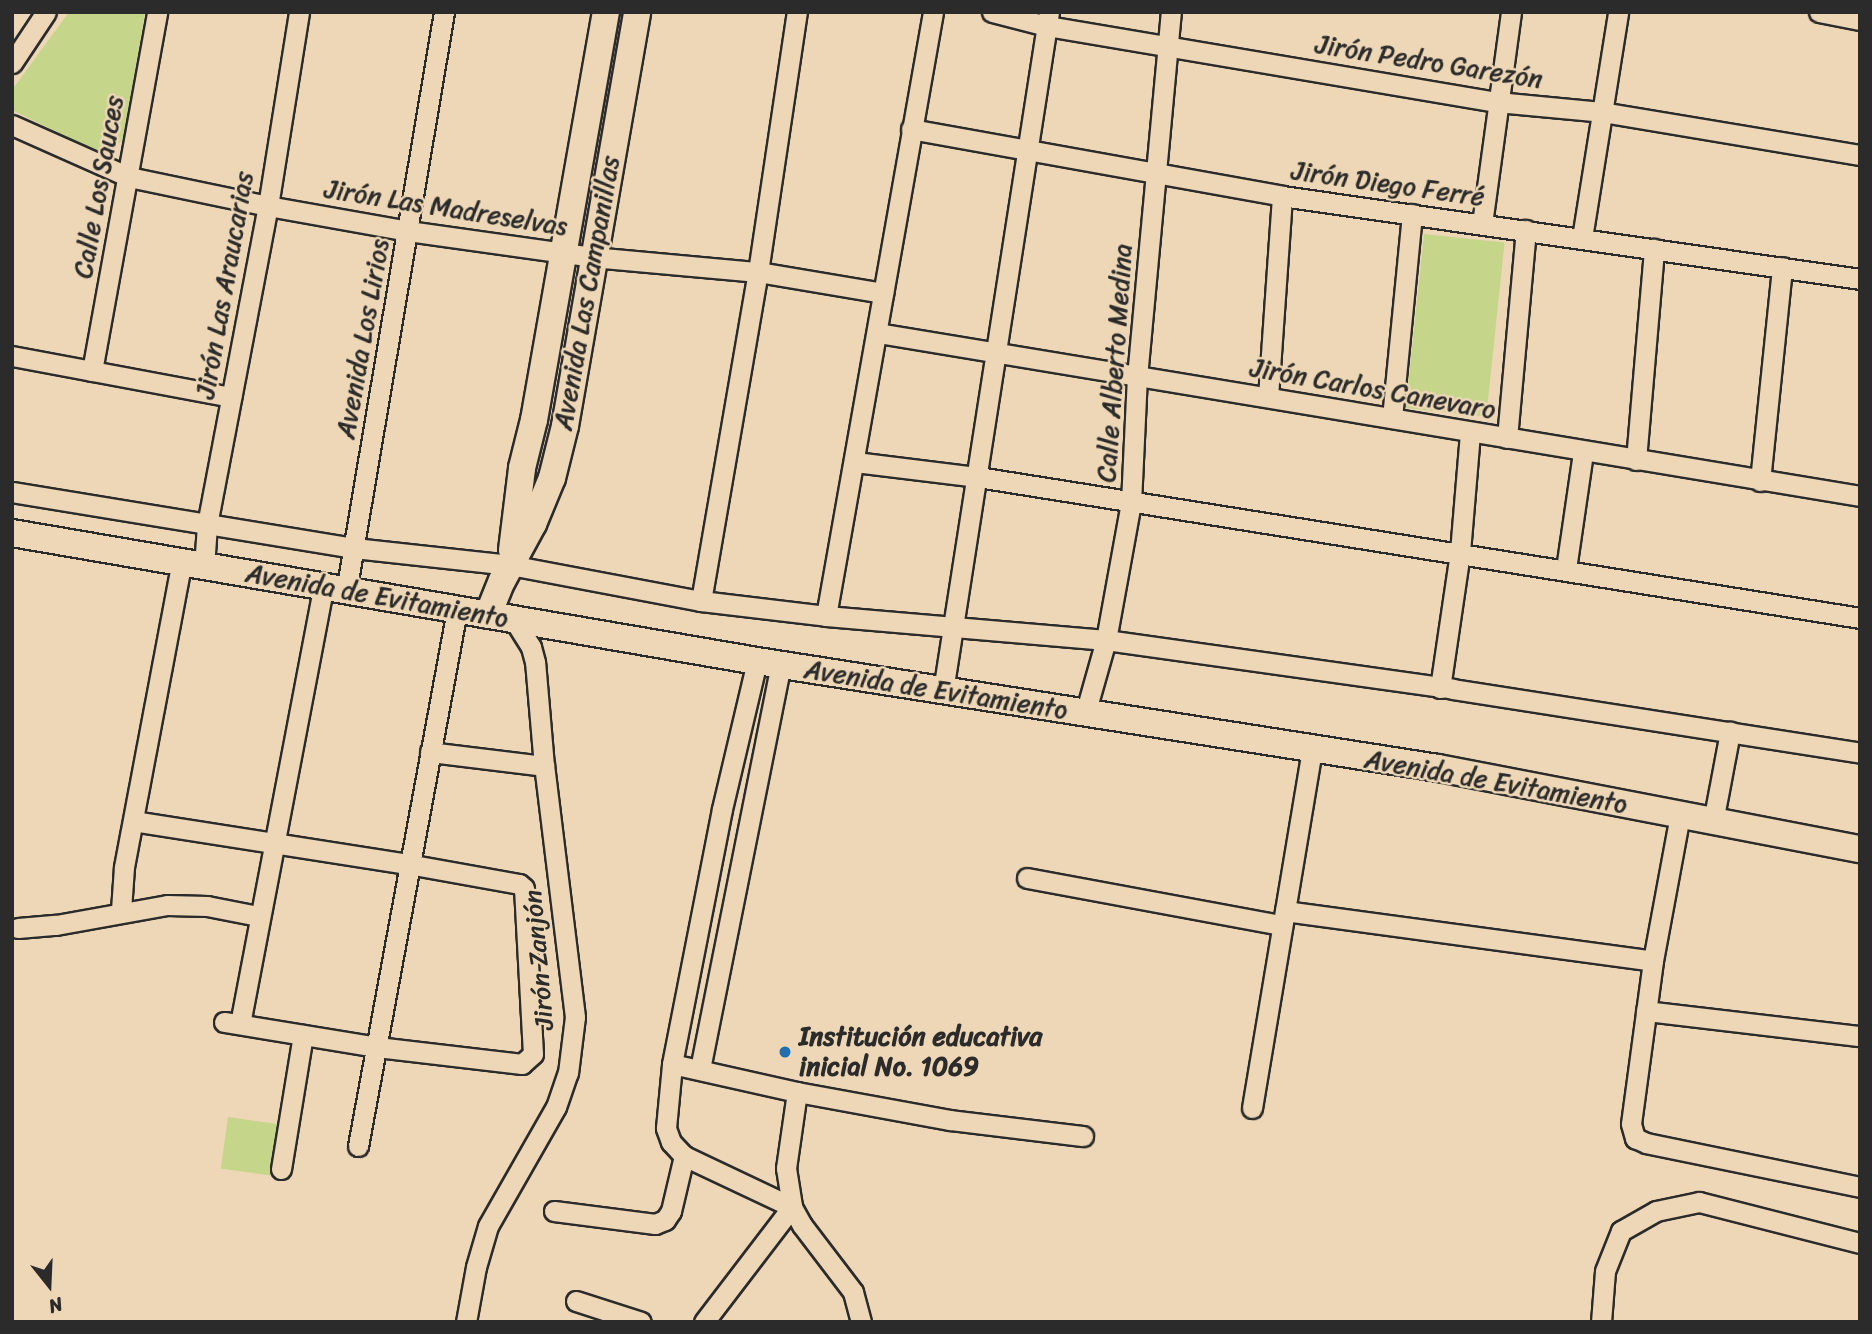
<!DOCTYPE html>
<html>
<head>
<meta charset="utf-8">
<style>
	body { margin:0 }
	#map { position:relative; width:1872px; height:1334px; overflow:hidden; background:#edd7b6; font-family:Sriracha,sans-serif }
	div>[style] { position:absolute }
	.green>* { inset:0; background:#c5d58a; transform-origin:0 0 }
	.roads { filter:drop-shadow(2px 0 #2b2b2b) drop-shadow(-2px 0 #2b2b2b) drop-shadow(0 2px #2b2b2b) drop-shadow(0 -2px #2b2b2b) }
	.street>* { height:19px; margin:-9.5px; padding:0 9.5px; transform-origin:9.5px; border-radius:9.5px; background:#edd7b6 }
	.secondary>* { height:26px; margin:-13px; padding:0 13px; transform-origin:13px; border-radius:13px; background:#edd7b6 }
	.dots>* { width:19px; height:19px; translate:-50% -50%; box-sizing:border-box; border:4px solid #edd7b6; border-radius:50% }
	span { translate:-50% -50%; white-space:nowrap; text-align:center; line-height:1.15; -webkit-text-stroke:5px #edd7b6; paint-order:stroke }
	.street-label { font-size:26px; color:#2b2b2b }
	.poi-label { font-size:26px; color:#2b2b2b; font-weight:700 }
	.left { translate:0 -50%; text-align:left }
	.frame { position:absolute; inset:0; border:14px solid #2b2b2b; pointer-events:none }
	.north { position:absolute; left:14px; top:1250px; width:70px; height:70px; -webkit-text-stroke:5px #edd7b6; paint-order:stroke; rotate:162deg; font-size:19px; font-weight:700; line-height:28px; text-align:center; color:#2b2b2b }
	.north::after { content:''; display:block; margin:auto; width:24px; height:32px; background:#2b2b2b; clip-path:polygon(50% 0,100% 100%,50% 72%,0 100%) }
</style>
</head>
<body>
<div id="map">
	<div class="green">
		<div style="clip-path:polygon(69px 12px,145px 12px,123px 139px,107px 157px,12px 110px,12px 90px)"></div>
		<div style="left:1424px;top:234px;width:81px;height:175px;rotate:6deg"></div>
		<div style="left:228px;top:1117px;width:53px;height:52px;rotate:8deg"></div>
	</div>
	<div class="roads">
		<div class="street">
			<div style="left:992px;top:12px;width:57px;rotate:14.3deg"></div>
			<div style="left:1047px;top:26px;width:456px;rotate:9.6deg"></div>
			<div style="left:1497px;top:102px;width:105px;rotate:5.4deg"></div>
			<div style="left:1602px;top:112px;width:262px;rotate:9.5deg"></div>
			<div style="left:1819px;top:12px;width:42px;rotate:11deg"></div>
			<div style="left:12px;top:63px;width:61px;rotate:-56.3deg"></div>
			<div style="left:12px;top:125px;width:128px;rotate:24deg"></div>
			<div style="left:129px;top:177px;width:142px;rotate:11.8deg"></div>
			<div style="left:268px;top:206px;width:142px;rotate:10.1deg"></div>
			<div style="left:408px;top:231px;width:186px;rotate:8deg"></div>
			<div style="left:592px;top:257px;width:167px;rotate:5.2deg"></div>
			<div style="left:758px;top:272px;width:127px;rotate:9.5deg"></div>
			<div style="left:911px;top:129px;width:377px;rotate:10.2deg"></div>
			<div style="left:1282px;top:196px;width:584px;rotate:8.17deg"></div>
			<div style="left:1482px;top:224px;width:214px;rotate:-82.2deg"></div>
			<div style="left:1582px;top:238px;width:229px;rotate:-80.9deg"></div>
			<div style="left:878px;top:333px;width:995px;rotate:9.42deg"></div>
			<div style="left:12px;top:356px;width:223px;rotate:10.6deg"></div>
			<div style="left:92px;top:371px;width:365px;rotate:-79.7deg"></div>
			<div style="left:1268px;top:397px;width:201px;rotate:-86deg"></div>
			<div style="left:1392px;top:418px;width:205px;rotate:-84.4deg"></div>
			<div style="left:1507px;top:438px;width:209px;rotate:-84.8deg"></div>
			<div style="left:1636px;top:460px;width:212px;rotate:-85.1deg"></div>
			<div style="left:855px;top:462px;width:124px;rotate:7deg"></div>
			<div style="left:978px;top:477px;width:893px;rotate:9.08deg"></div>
			<div style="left:1760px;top:481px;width:215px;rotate:-84.1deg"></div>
			<div style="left:12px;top:492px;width:347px;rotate:9.3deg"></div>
			<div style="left:354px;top:548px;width:157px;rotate:6.2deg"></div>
			<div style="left:510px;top:565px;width:194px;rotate:10.7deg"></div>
			<div style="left:701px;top:601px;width:126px;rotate:6.8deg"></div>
			<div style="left:826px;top:616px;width:281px;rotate:4.9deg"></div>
			<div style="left:1106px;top:640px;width:350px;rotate:8deg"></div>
			<div style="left:1453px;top:689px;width:412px;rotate:8.9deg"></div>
			<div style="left:204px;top:567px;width:42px;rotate:-85.9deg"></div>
			<div style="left:207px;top:525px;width:325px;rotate:-79.2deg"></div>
			<div style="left:268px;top:206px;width:196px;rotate:-80.9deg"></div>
			<div style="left:1566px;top:569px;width:118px;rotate:-81.7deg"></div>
			<div style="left:346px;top:592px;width:588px;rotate:-80.41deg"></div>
			<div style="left:701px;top:601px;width:334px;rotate:-80.2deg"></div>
			<div style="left:758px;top:272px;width:263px;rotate:-81.5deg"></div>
			<div style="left:826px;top:616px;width:613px;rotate:-79.95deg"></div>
			<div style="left:1440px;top:688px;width:137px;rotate:-81.6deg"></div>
			<div style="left:1460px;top:552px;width:120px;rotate:-85.2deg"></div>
			<div style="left:943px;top:691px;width:687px;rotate:-81.13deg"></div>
			<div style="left:1085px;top:714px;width:77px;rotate:-74.2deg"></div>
			<div style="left:1106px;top:640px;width:139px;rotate:-79.7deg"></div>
			<div style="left:1131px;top:503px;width:126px;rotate:-87.3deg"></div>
			<div style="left:1137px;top:377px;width:367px;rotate:-84.7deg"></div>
			<div style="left:430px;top:752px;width:115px;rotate:7deg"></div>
			<div style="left:1680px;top:815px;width:148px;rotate:100.5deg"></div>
			<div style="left:1653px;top:961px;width:164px;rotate:97.7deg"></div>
			<div style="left:1631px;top:1124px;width:15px;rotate:74deg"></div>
			<div style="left:1635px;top:1138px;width:12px;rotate:24deg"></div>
			<div style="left:1646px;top:1143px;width:218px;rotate:11.6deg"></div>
			<div style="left:133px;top:821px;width:278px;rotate:8.9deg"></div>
			<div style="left:408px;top:864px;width:113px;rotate:10.2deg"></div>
			<div style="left:519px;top:884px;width:6px;rotate:39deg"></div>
			<div style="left:524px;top:888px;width:166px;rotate:86.9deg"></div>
			<div style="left:533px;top:1054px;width:15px;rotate:138deg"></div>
			<div style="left:522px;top:1064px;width:146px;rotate:-173.3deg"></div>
			<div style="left:377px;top:1047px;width:155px;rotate:-170.7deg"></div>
			<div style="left:1713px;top:822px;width:92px;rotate:-79.3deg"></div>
			<div style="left:1027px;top:878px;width:258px;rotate:10.5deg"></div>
			<div style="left:121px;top:910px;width:43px;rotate:-86deg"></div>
			<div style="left:124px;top:867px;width:308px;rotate:-79.3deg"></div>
			<div style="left:1285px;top:911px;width:371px;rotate:7.7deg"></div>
			<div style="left:18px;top:928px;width:38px;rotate:-5deg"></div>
			<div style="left:56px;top:925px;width:113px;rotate:-10.2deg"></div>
			<div style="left:167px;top:905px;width:40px;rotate:1.4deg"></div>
			<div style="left:207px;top:906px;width:52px;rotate:11.1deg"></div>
			<div style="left:1646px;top:1011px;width:215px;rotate:6.7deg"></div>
			<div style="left:240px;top:1024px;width:444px;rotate:-79.2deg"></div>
			<div style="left:672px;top:1064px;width:128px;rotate:12.6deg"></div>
			<div style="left:797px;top:1092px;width:156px;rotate:10.4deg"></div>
			<div style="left:950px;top:1120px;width:134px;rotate:6.9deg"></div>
			<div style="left:700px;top:1069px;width:412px;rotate:-78.7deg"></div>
			<div style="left:797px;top:1092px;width:77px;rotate:98.2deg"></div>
			<div style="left:786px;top:1168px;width:39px;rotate:81deg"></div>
			<div style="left:792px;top:1207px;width:21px;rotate:61deg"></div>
			<div style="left:802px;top:1225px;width:84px;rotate:52.7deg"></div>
			<div style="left:853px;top:1292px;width:31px;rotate:75deg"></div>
			<div style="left:1252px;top:1108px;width:363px;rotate:-80.5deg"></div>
			<div style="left:358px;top:1146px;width:545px;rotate:-79.54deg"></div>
			<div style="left:281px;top:1169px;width:136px;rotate:-80.7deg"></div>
			<div style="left:554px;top:1211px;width:102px;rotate:7.3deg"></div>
			<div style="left:655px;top:1224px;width:11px;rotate:-22deg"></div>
			<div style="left:665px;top:1220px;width:11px;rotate:-56deg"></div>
			<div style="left:671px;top:1211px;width:57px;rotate:-76.7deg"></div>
			<div style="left:576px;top:1301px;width:68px;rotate:17.9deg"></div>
			<div style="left:466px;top:1322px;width:56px;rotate:-79.7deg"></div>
			<div style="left:476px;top:1267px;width:43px;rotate:-73.7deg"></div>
			<div style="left:488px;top:1226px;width:137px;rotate:-60.3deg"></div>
			<div style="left:556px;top:1107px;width:36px;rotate:-71deg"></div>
			<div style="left:568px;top:1073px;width:56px;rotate:-82.9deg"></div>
			<div style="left:575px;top:1017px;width:253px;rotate:-97deg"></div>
			<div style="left:544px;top:766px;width:104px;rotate:-94.9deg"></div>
			<div style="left:535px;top:662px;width:16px;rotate:-105deg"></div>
			<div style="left:531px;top:647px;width:32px;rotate:-122deg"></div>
			<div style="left:704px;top:1322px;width:145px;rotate:-52.6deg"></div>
			<div style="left:792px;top:1207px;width:119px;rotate:-154.7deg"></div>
			<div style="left:684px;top:1156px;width:19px;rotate:-133deg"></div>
			<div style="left:671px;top:1142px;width:15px;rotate:-110deg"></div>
			<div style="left:666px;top:1128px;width:64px;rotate:-84.6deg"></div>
			<div style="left:672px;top:1064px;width:260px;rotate:-78.9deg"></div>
			<div style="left:722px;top:809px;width:152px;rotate:-76.7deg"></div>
			<div style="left:1601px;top:1322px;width:51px;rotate:-85.5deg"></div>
			<div style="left:1605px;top:1271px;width:43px;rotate:-68.2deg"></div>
			<div style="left:1621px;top:1231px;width:40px;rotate:-29.7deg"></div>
			<div style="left:1656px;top:1211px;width:44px;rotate:-11.8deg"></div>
			<div style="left:1699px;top:1202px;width:166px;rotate:14.3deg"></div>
		</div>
		<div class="secondary">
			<div style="left:12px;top:533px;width:756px;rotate:9.75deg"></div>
			<div style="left:757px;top:661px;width:689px;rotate:8.93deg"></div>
			<div style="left:1438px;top:768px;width:430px;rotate:10.9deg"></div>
			<div style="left:512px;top:550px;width:83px;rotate:-83deg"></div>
			<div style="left:522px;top:468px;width:49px;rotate:-76deg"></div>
			<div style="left:534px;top:420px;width:414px;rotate:-80deg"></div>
			<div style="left:488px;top:615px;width:37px;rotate:-68deg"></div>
			<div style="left:502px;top:581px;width:65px;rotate:-61.5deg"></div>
			<div style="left:533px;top:524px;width:50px;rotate:-67.6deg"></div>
			<div style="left:552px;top:478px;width:54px;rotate:-76deg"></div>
			<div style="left:565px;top:426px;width:420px;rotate:-80.1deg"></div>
		</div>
	</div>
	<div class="dots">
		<div style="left:785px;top:1052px;background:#1f6fb2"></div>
	</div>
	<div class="street-label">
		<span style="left:1429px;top:62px;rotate:9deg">Jirón Pedro Garezón</span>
		<span style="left:1388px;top:184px;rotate:8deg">Jirón Diego Ferré</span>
		<span style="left:99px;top:187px;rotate:-80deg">Calle Los Sauces</span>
		<span style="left:446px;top:208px;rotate:9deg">Jirón Las Madreselvas</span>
		<span style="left:225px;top:285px;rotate:-80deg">Jirón Las Araucarias</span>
		<span style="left:587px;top:293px;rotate:-80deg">Avenida Las Campanillas</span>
		<span style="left:363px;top:339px;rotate:-80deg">Avenida Los Lirios</span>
		<span style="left:1115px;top:363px;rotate:-86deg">Calle Alberto Medina</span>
		<span style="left:1373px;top:389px;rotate:10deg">Jirón Carlos Canevaro</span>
		<span style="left:377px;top:596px;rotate:10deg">Avenida de Evitamiento</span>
		<span style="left:936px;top:690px;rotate:9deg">Avenida de Evitamiento</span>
		<span style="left:1496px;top:782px;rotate:10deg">Avenida de Evitamiento</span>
		<span style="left:539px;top:960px;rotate:-95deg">Jirón Zanjón</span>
	</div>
	<div class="poi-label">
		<span class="left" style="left:799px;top:1052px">Institución educativa<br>inicial No. 1069</span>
	</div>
	<div class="frame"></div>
	<div class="north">N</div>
</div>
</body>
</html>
